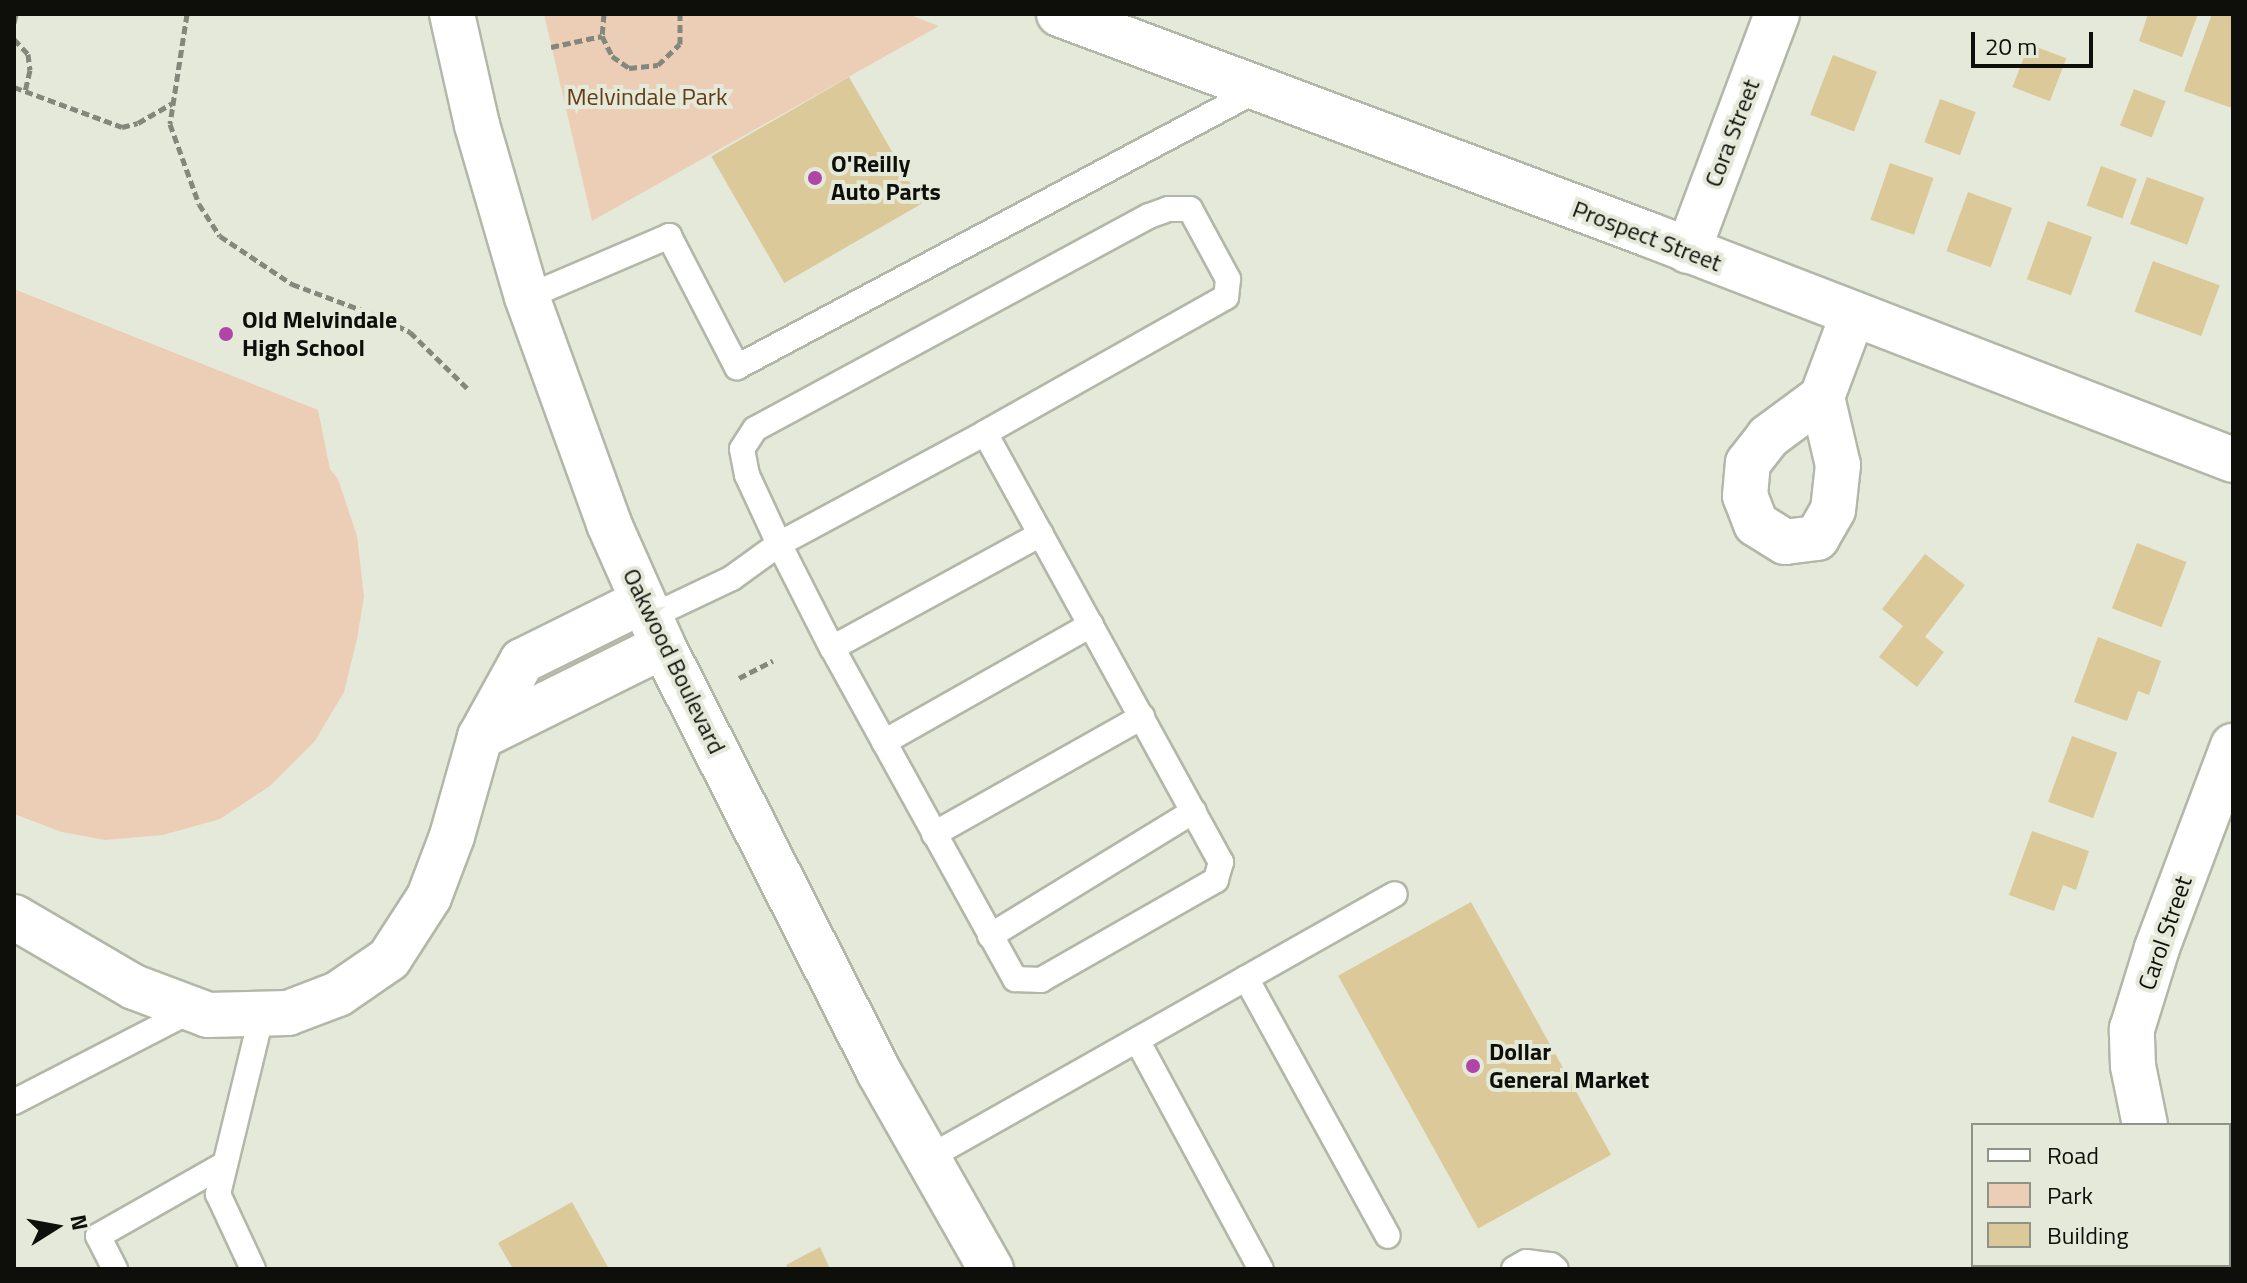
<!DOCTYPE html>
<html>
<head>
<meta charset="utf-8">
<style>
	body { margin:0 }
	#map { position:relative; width:2247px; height:1283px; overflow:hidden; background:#e5e9d9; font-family:"Titillium Web",sans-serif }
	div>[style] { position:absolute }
	.green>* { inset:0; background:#ecceb7 }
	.building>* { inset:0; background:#dbc99a; transform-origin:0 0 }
	.path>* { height:5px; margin-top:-2.5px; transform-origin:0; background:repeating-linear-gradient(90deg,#84877c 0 8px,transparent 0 12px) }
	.roads { filter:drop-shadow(2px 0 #b3b7a7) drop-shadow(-2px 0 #b3b7a7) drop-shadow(0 2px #b3b7a7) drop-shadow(0 -2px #b3b7a7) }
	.service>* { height:24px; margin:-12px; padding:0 12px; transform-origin:12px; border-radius:12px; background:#fff }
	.minor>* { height:44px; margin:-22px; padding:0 22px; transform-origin:22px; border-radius:22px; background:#fff }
	.secondary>* { height:44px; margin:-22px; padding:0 22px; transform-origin:22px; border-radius:22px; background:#fff }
	.dots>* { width:22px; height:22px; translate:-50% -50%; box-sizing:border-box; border:4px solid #e5e9d9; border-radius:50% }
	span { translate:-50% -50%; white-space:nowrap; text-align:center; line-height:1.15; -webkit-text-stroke:8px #e5e9d9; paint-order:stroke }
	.park-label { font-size:24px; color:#643b16 }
	.street-label { font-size:24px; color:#0e0f0a }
	.poi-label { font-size:24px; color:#0e0f0a; font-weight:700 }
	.left { translate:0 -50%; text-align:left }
	.frame { position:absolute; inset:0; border:16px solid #0e0f0a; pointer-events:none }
	.legend { position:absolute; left:1971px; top:1123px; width:260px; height:144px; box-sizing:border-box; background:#e5e9d9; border:2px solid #8f9286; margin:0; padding:10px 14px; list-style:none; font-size:24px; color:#0e0f0a }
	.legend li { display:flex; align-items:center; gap:16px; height:40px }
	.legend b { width:40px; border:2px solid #8f9286 }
	.north { position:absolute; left:16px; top:1187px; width:80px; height:80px; -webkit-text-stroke:6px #e5e9d9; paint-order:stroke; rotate:79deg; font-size:22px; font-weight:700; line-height:32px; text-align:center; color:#0e0f0a }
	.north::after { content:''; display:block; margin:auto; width:28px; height:36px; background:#0e0f0a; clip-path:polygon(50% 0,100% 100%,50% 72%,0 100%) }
	.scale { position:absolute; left:1971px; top:32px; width:122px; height:36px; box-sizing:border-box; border:4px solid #0e0f0a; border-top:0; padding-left:10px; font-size:24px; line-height:28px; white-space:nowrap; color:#0e0f0a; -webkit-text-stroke:6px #e5e9d9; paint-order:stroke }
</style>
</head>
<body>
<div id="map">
	<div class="green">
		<div style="clip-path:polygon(544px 14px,908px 14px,939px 26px,592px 221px)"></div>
		<div style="clip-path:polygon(14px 289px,318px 410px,330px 469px,338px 479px,357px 536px,364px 597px,357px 639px,344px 692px,315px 741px,270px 786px,220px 819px,163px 835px,105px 840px,62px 832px,14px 814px)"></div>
	</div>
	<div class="building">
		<div style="clip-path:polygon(2148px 14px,2198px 14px,2182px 57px,2139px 41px)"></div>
		<div style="clip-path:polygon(2212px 14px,2233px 14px,2232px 108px,2184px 91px)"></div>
		<div style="left:2029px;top:44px;width:40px;height:46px;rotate:21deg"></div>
		<div style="left:1833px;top:55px;width:47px;height:64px;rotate:21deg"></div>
		<div style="left:849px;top:77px;width:146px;height:159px;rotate:60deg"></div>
		<div style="left:2134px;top:89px;width:34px;height:39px;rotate:21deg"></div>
		<div style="left:1940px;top:99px;width:38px;height:46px;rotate:20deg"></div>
		<div style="left:1890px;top:163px;width:46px;height:60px;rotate:19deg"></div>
		<div style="left:2101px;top:166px;width:38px;height:42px;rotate:20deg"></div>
		<div style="left:2147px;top:177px;width:61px;height:50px;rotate:20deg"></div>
		<div style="left:1968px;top:192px;width:47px;height:63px;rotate:20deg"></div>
		<div style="left:2048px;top:221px;width:47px;height:62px;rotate:20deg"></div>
		<div style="left:2153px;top:261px;width:71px;height:54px;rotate:20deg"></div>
		<div style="left:2137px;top:543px;width:53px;height:70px;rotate:21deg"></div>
		<div style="clip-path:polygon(1925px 554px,1965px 585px,1925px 637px,1944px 652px,1917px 687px,1879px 657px,1903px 626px,1882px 609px)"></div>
		<div style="clip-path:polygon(2098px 637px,2161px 661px,2149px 695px,2138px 691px,2127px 721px,2074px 702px)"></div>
		<div style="left:2072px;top:736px;width:48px;height:70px;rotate:20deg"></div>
		<div style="clip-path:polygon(2032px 831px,2089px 851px,2076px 890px,2063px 885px,2054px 911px,2009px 895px)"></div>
		<div style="left:1471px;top:902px;width:289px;height:152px;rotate:61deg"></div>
		<div style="clip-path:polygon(572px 1202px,609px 1269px,513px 1269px,498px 1243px)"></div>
		<div style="clip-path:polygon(820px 1247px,830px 1269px,788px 1269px,786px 1265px)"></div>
	</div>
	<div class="path">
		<div style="left:187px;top:14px;width:111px;rotate:98.8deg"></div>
		<div style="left:170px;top:124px;width:85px;rotate:70.1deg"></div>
		<div style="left:199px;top:204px;width:38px;rotate:57deg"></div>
		<div style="left:220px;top:236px;width:87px;rotate:33.7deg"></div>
		<div style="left:292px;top:284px;width:89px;rotate:20.5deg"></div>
		<div style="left:375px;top:315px;width:39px;rotate:26deg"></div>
		<div style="left:410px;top:332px;width:80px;rotate:44.5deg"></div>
		<div style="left:604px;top:14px;width:22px;rotate:95deg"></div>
		<div style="left:602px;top:36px;width:22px;rotate:63deg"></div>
		<div style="left:612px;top:56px;width:21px;rotate:35deg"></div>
		<div style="left:629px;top:68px;width:29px;rotate:-6deg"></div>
		<div style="left:658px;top:65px;width:30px;rotate:-44deg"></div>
		<div style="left:680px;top:44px;width:30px;rotate:-90deg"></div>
		<div style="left:14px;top:23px;width:9px;rotate:-77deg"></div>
		<div style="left:14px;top:39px;width:21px;rotate:47deg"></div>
		<div style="left:28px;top:54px;width:16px;rotate:83deg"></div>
		<div style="left:30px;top:70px;width:22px;rotate:103deg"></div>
		<div style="left:551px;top:47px;width:52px;rotate:-12.2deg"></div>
		<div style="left:14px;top:87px;width:115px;rotate:20.3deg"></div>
		<div style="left:122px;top:127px;width:16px;rotate:-14deg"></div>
		<div style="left:138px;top:123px;width:39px;rotate:-30deg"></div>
		<div style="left:739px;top:678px;width:38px;rotate:-27deg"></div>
	</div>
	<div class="roads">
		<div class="service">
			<div style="left:527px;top:297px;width:155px;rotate:-23.2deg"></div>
			<div style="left:669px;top:236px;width:148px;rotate:62.6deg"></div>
			<div style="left:737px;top:367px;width:591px;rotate:-28.04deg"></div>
			<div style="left:650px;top:617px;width:91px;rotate:-25.4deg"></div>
			<div style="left:732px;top:578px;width:58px;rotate:-35.9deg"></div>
			<div style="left:779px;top:544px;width:76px;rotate:-114.9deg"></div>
			<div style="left:747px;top:475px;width:26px;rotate:-101deg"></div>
			<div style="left:742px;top:449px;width:24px;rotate:-57deg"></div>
			<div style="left:755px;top:429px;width:448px;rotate:-28.4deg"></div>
			<div style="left:1149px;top:216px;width:20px;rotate:-20deg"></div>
			<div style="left:1168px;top:209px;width:22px"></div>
			<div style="left:1190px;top:209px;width:80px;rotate:61.5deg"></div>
			<div style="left:1228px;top:279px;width:18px;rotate:96deg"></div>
			<div style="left:1226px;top:297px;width:277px;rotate:150.6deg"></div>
			<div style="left:985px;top:433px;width:490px;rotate:61.2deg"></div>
			<div style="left:1221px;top:862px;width:19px;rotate:106deg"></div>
			<div style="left:1216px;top:880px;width:202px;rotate:150.3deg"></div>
			<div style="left:1041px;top:980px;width:26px;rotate:-178deg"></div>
			<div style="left:1015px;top:979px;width:378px;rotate:-118.9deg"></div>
			<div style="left:832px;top:648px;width:117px;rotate:-117deg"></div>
			<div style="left:779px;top:544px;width:234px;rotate:-28.3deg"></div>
			<div style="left:832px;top:648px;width:238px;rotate:-28.6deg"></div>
			<div style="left:884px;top:742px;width:238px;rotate:-29.5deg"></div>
			<div style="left:934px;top:834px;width:239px;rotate:-29.4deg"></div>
			<div style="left:990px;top:936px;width:239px;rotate:-31.5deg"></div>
			<div style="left:1246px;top:978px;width:294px;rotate:61.2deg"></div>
			<div style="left:1137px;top:1040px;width:260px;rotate:61.6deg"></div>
			<div style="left:14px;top:1102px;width:203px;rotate:-27.3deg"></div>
			<div style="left:928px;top:1158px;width:536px;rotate:-29.48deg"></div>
			<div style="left:115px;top:1269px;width:37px;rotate:-117deg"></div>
			<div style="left:98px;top:1236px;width:146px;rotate:-29.6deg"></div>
			<div style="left:253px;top:1269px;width:83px;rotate:-115deg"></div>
			<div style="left:218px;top:1194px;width:186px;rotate:-76.3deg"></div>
			<div style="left:1514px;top:1269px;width:14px;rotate:-30deg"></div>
			<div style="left:1526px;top:1262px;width:25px;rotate:7deg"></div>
			<div style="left:1551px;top:1265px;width:6px;rotate:39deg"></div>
		</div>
		<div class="minor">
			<div style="left:1059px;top:14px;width:631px;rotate:20.5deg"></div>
			<div style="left:1650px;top:235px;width:625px;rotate:21.1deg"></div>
			<div style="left:1688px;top:251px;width:253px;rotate:-69.4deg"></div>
			<div style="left:1822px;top:397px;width:70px;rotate:76.8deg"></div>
			<div style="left:1838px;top:465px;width:45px;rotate:96.3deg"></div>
			<div style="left:1833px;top:510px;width:32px;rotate:120deg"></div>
			<div style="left:1817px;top:538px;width:32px;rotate:173deg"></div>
			<div style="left:1785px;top:542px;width:34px;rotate:-148deg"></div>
			<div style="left:1756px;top:524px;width:30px;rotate:-111deg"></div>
			<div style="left:1745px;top:496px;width:33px;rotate:-85deg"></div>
			<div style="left:1748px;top:463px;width:33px;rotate:-52deg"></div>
			<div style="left:1768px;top:437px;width:67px;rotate:-36.5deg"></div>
			<div style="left:1822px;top:397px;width:89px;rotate:-69.5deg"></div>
			<div style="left:480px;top:737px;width:204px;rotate:-26.4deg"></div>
			<div style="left:14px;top:917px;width:139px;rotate:30.3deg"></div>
			<div style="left:134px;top:987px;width:79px;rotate:20.7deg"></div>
			<div style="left:208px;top:1015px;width:80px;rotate:-1.4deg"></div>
			<div style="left:288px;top:1013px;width:53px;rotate:-20.8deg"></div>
			<div style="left:338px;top:994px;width:62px;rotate:-34.5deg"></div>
			<div style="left:389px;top:959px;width:74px;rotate:-57.2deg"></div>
			<div style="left:429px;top:897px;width:65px;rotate:-69.3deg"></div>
			<div style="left:452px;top:836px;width:103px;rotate:-74.2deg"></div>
			<div style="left:480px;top:737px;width:87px;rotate:-61.1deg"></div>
			<div style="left:522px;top:661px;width:135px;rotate:-26.4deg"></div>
			<div style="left:2145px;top:1125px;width:60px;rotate:-101.5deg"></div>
			<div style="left:2133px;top:1066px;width:37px;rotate:-92deg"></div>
			<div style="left:2132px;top:1029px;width:85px;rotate:-72.8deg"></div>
			<div style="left:2157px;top:948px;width:216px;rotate:-69.4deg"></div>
			<div style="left:2229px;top:1264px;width:6px;rotate:45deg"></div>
		</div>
		<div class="secondary">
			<div style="left:452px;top:14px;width:114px;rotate:77.3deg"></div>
			<div style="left:477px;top:125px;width:179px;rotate:73.8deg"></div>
			<div style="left:527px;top:297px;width:241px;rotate:70.1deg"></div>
			<div style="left:609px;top:524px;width:133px;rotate:66.1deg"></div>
			<div style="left:663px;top:646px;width:478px;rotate:63.1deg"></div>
			<div style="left:879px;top:1072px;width:227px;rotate:60.4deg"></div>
		</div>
	</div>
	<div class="dots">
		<div style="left:815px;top:178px;background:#ae45a7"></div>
		<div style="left:226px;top:334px;background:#ae45a7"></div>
		<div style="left:1473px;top:1066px;background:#ae45a7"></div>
	</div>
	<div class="park-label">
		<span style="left:647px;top:97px">Melvindale Park</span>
	</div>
	<div class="street-label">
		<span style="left:1732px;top:133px;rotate:-69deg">Cora Street</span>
		<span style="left:1647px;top:236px;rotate:21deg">Prospect Street</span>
		<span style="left:674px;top:661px;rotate:64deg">Oakwood Boulevard</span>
		<span style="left:2165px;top:933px;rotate:-71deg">Carol Street</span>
	</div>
	<div class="poi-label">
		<span class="left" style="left:831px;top:178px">O'Reilly<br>Auto Parts</span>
		<span class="left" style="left:242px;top:334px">Old Melvindale<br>High School</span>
		<span class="left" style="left:1489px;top:1066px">Dollar<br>General Market</span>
	</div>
	<div class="frame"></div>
	<ul class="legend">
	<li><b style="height:10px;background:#fff"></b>Road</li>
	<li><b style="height:22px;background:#ecceb7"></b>Park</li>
	<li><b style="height:22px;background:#dbc99a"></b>Building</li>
	</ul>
	<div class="north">N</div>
	<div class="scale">20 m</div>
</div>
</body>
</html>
